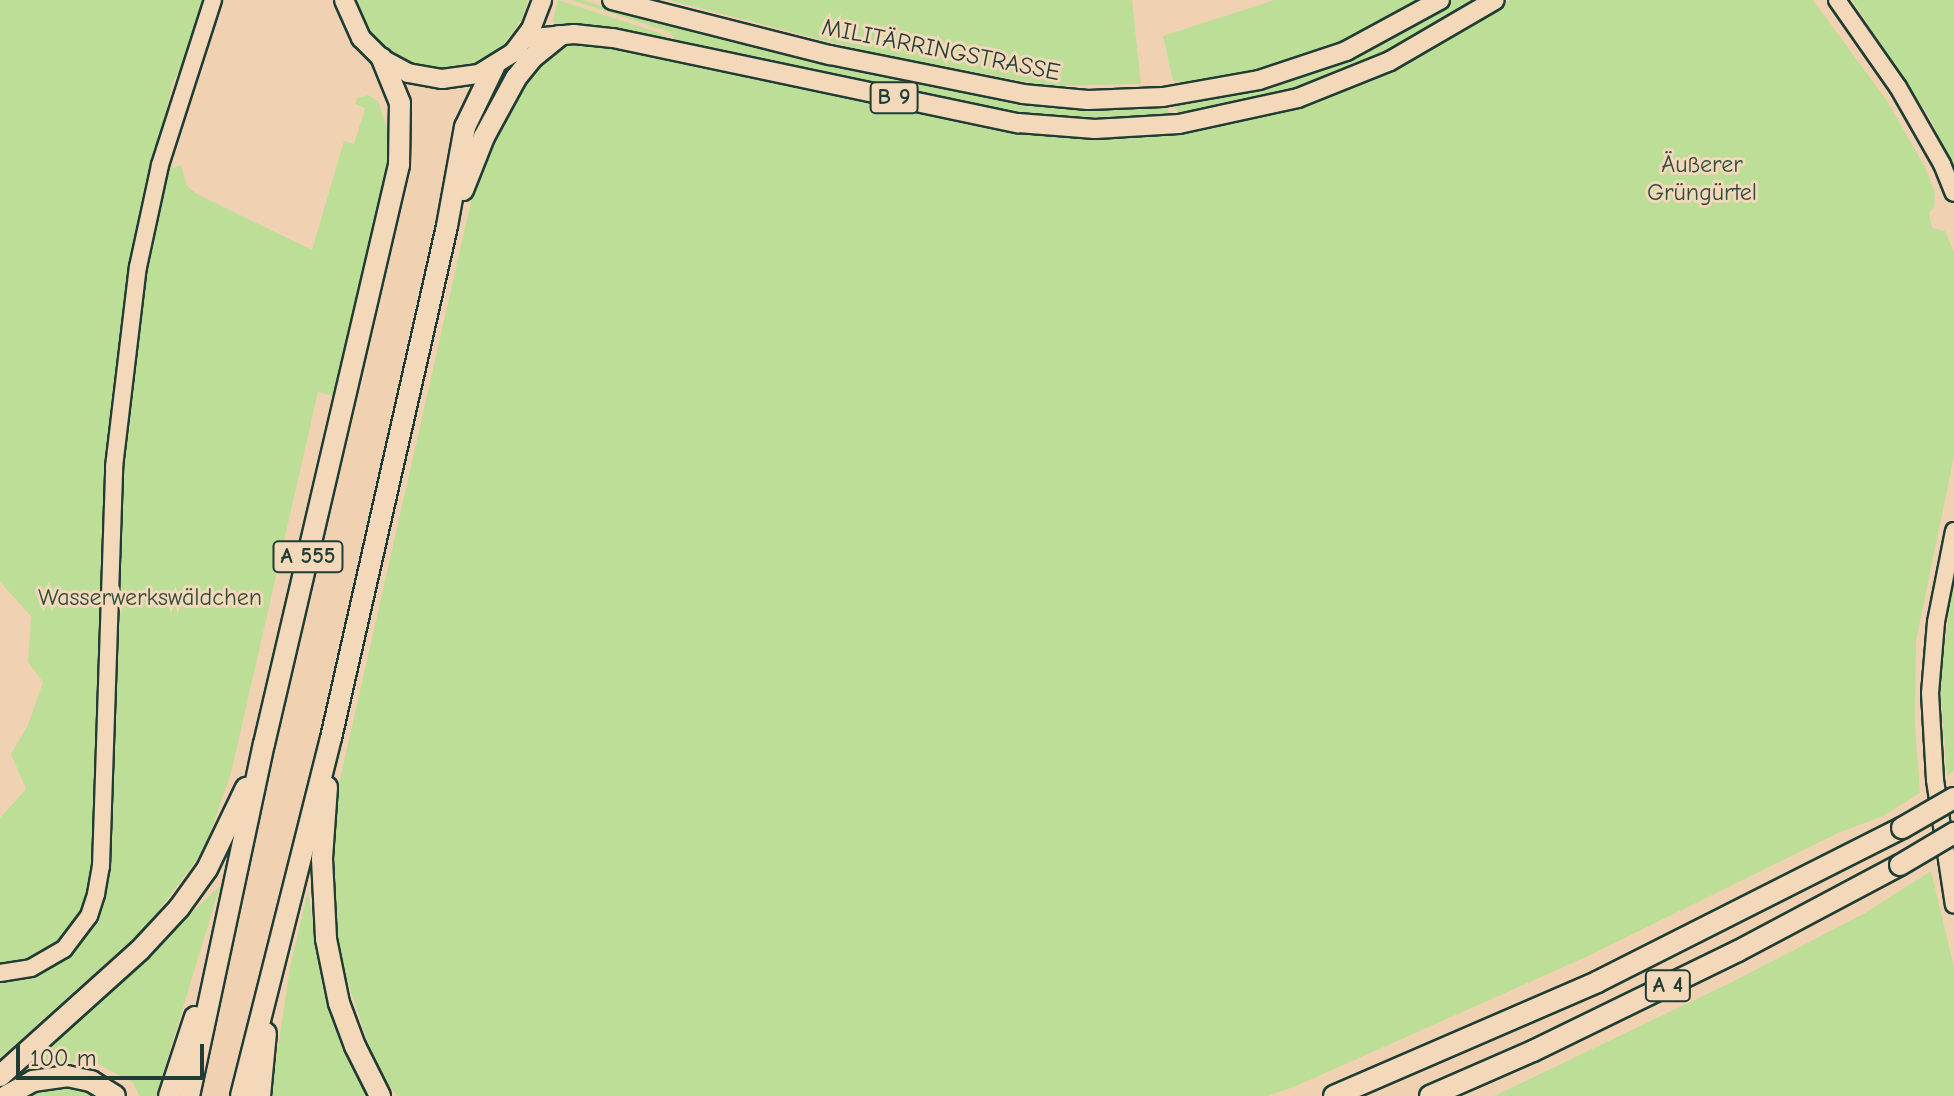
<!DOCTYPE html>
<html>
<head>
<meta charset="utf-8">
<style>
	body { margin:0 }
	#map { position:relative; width:1954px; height:1096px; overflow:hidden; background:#f0d2b3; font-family:"Comic Neue",sans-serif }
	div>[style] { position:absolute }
	.green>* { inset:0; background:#bcde97 }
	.roads { filter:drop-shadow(2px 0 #1f3d34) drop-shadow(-2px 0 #1f3d34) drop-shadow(0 2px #1f3d34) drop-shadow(0 -2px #1f3d34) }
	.secondary>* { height:16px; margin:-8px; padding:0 8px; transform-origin:8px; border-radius:8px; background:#f3d8ba }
	.primary>* { height:18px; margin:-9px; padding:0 9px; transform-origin:9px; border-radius:9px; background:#f3d8ba }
	.highway>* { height:20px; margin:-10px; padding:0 10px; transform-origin:10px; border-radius:10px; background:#f3d8ba }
	.bridges { filter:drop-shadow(2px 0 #1f3d34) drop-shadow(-2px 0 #1f3d34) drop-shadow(0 2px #1f3d34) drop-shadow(0 -2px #1f3d34) }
	.highway-bridge>* { height:20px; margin:-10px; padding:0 10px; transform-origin:10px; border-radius:10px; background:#f3d8ba }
	span { translate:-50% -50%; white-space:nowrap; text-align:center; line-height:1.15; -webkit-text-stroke:6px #f3d8ba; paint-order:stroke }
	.shield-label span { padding:2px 6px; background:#f3d8ba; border:2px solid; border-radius:6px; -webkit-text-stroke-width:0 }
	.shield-label { font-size:22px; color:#1f3d34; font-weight:700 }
	.street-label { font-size:24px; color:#1f3d34 }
	.park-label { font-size:24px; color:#2f4d3e }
	.scale { position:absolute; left:16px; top:1044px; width:188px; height:36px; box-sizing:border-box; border:4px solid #1f3d34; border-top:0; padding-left:10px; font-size:24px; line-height:28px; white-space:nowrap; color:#1f3d34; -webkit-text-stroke:6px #f3d8ba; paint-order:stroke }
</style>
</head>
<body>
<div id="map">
	<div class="green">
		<div style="clip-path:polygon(0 0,204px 0,184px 65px,173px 81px,160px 142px,173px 168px,181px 165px,187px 186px,197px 194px,312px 250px,344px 141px,354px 144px,365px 108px,355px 104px,357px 98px,368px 95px,378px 101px,389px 134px,389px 158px,333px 396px,318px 392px,231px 773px,204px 850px,147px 926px,0 1058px,0 818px,26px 789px,11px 754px,28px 725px,43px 682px,28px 662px,31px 616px,0 582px)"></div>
		<div style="clip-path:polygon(354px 0,528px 0,522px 19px,499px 51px,484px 62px,445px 71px,425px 69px,389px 53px,364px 25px)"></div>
		<div style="clip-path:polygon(558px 0,660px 33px,667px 37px,667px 42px,555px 25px,553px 19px)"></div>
		<div style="clip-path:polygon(571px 0,583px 0,654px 22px,801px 56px,1163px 103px,1172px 116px,1100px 121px,995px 111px,674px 44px,674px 37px,667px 31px)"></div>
		<div style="clip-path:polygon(668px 0,1132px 0,1141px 84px,1048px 86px,869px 52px)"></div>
		<div style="clip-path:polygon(1274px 0,1421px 0,1358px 34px,1278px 64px,1191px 83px,1173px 81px,1163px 36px)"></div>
		<div style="clip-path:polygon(1453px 0,1468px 0,1471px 4px,1372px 60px,1318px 82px,1262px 100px,1180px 116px,1172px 102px,1222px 96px,1286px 80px,1358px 54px)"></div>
		<div style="clip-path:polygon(1510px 0,1813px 0,1887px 101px,1925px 167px,1935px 193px,1934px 207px,1929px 213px,1932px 228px,1945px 231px,1954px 252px,1954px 456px,1916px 641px,1915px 726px,1920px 793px,1883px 816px,1838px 833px,1586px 957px,1296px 1086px,1267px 1096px,398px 1096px,387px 1083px,368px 1043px,337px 949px,329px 847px,333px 810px,475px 184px,482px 157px,522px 74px,552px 47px,574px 43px,649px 55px,1010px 133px,1098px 139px,1205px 129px,1297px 107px,1339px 92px,1416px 56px)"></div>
		<div style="clip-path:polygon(1852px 0,1954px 0,1954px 170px,1930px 118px)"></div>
		<div style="clip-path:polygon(1954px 571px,1954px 771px,1947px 776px,1940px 684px)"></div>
		<div style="clip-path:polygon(1931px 871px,1954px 967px,1954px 1096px,1494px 1096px,1734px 981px,1865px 913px)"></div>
		<div style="clip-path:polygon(220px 886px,156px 1096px,139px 1096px,133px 1082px,89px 1060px,41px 1065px,39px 1056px)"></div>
		<div style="clip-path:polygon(308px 891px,323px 990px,370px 1096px,271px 1096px,290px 967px)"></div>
		<div style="clip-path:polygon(64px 1083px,96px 1096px,21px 1096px,30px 1090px)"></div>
	</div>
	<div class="roads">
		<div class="secondary">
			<div style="left:1837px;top:0;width:106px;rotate:55deg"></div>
			<div style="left:1898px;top:87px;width:89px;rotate:60.3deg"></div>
			<div style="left:1942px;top:164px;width:31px;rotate:68deg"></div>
			<div style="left:1954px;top:531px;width:93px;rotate:101.2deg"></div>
			<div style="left:1936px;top:622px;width:71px;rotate:94.8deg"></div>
			<div style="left:1930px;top:693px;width:87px;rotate:86.7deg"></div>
			<div style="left:1935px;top:780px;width:126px;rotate:81.4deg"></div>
			<div style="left:0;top:973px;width:31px;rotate:-9deg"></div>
			<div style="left:31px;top:968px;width:38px;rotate:-30deg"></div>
			<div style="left:64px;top:949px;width:41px;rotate:-52.9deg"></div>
			<div style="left:89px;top:916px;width:23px;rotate:-72deg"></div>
			<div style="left:96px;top:894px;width:28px;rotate:-80deg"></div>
			<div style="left:101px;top:866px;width:399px;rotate:-88.1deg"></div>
			<div style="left:114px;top:467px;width:201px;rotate:-83.2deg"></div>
			<div style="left:138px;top:267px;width:104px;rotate:-77.8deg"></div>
			<div style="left:160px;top:165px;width:173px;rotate:-72.2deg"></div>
		</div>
		<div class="primary">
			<div style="left:344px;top:0;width:42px;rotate:65.9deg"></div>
			<div style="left:361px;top:38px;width:30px;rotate:45deg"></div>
			<div style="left:382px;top:59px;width:30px;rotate:28deg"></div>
			<div style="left:408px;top:73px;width:35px;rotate:10deg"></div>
			<div style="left:442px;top:79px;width:37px;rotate:-8deg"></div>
			<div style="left:479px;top:74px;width:40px;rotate:-32deg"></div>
			<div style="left:513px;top:53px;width:30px;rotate:-53deg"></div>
			<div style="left:531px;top:29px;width:31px;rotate:-69deg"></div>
			<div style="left:612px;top:0;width:225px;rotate:14.2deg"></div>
			<div style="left:830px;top:55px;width:197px;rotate:11.4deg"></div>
			<div style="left:1023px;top:94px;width:65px;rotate:5.3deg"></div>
			<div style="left:1088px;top:100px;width:75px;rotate:-2.3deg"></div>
			<div style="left:1163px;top:97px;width:97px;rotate:-10deg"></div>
			<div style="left:1259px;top:80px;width:92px;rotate:-18.4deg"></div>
			<div style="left:1346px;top:51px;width:107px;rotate:-28.5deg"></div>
			<div style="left:525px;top:39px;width:49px;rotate:-5.8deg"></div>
			<div style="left:574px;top:34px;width:39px;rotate:6deg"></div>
			<div style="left:613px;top:38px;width:414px;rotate:11.9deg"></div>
			<div style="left:1018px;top:123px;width:77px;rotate:4.5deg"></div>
			<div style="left:1095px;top:129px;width:84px;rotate:-3.4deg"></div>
			<div style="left:1179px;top:124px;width:122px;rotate:-12.3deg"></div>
			<div style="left:1298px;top:98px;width:99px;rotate:-21.9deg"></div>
			<div style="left:1390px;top:61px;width:121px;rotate:-30.2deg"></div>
		</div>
		<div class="highway">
			<div style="left:463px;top:190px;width:57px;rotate:-68.4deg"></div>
			<div style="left:484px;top:137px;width:67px;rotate:-61.5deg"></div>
			<div style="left:516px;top:78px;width:26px;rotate:-51deg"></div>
			<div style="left:532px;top:58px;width:35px;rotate:-39deg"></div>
			<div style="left:327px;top:787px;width:72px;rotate:94deg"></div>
			<div style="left:322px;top:859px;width:80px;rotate:87.1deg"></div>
			<div style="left:326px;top:939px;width:65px;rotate:78.5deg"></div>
			<div style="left:339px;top:1003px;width:46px;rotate:69.6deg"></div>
			<div style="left:355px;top:1046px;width:56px;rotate:63.4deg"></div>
			<div style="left:0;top:1076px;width:188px;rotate:-42deg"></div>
			<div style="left:140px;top:950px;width:57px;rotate:-47.1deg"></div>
			<div style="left:179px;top:908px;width:48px;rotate:-54.3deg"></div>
			<div style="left:207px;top:869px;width:90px;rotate:-64.3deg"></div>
			<div style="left:6px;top:1096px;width:31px;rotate:-29deg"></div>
			<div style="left:33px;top:1081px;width:34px;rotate:-8deg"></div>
			<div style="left:67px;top:1076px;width:25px;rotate:12deg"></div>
			<div style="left:91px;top:1081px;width:28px;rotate:32deg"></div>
			<div style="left:169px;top:1096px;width:83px;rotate:-71.8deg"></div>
			<div style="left:189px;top:1096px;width:360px;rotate:-78deg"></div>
			<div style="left:264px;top:744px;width:595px;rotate:-76.88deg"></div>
			<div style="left:399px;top:165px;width:62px;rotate:-89.1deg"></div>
			<div style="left:400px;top:103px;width:48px;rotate:-112.2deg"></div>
			<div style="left:241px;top:1096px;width:369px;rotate:-75.9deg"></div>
			<div style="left:331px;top:738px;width:525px;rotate:-77.23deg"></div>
			<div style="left:447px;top:226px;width:101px;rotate:-79.7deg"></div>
			<div style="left:465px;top:127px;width:67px;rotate:-64.2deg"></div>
			<div style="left:260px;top:1096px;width:63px;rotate:-84.6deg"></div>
			<div style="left:1334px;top:1096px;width:287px;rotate:-23.4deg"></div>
			<div style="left:1597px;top:982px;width:342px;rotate:-26.8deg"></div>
			<div style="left:1430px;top:1096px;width:112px;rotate:-23.6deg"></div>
			<div style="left:1533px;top:1051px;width:228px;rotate:-26deg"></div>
			<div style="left:1738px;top:951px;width:183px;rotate:-28deg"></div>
		</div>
	</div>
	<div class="bridges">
		<div class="highway-bridge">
			<div style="left:1902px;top:828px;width:60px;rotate:-30deg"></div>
			<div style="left:1900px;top:865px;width:63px;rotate:-30.7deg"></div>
		</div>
	</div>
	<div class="shield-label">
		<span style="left:894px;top:98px">B 9</span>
		<span style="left:308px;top:557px">A 555</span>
		<span style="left:1668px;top:986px">A 4</span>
	</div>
	<div class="street-label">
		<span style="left:941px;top:50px;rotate:11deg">MILITÄRRINGSTRASSE</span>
	</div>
	<div class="park-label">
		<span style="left:1702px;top:179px">Äußerer<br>Grüngürtel</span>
		<span style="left:150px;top:598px">Wasserwerkswäldchen</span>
	</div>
	<div class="scale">100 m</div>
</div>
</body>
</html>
